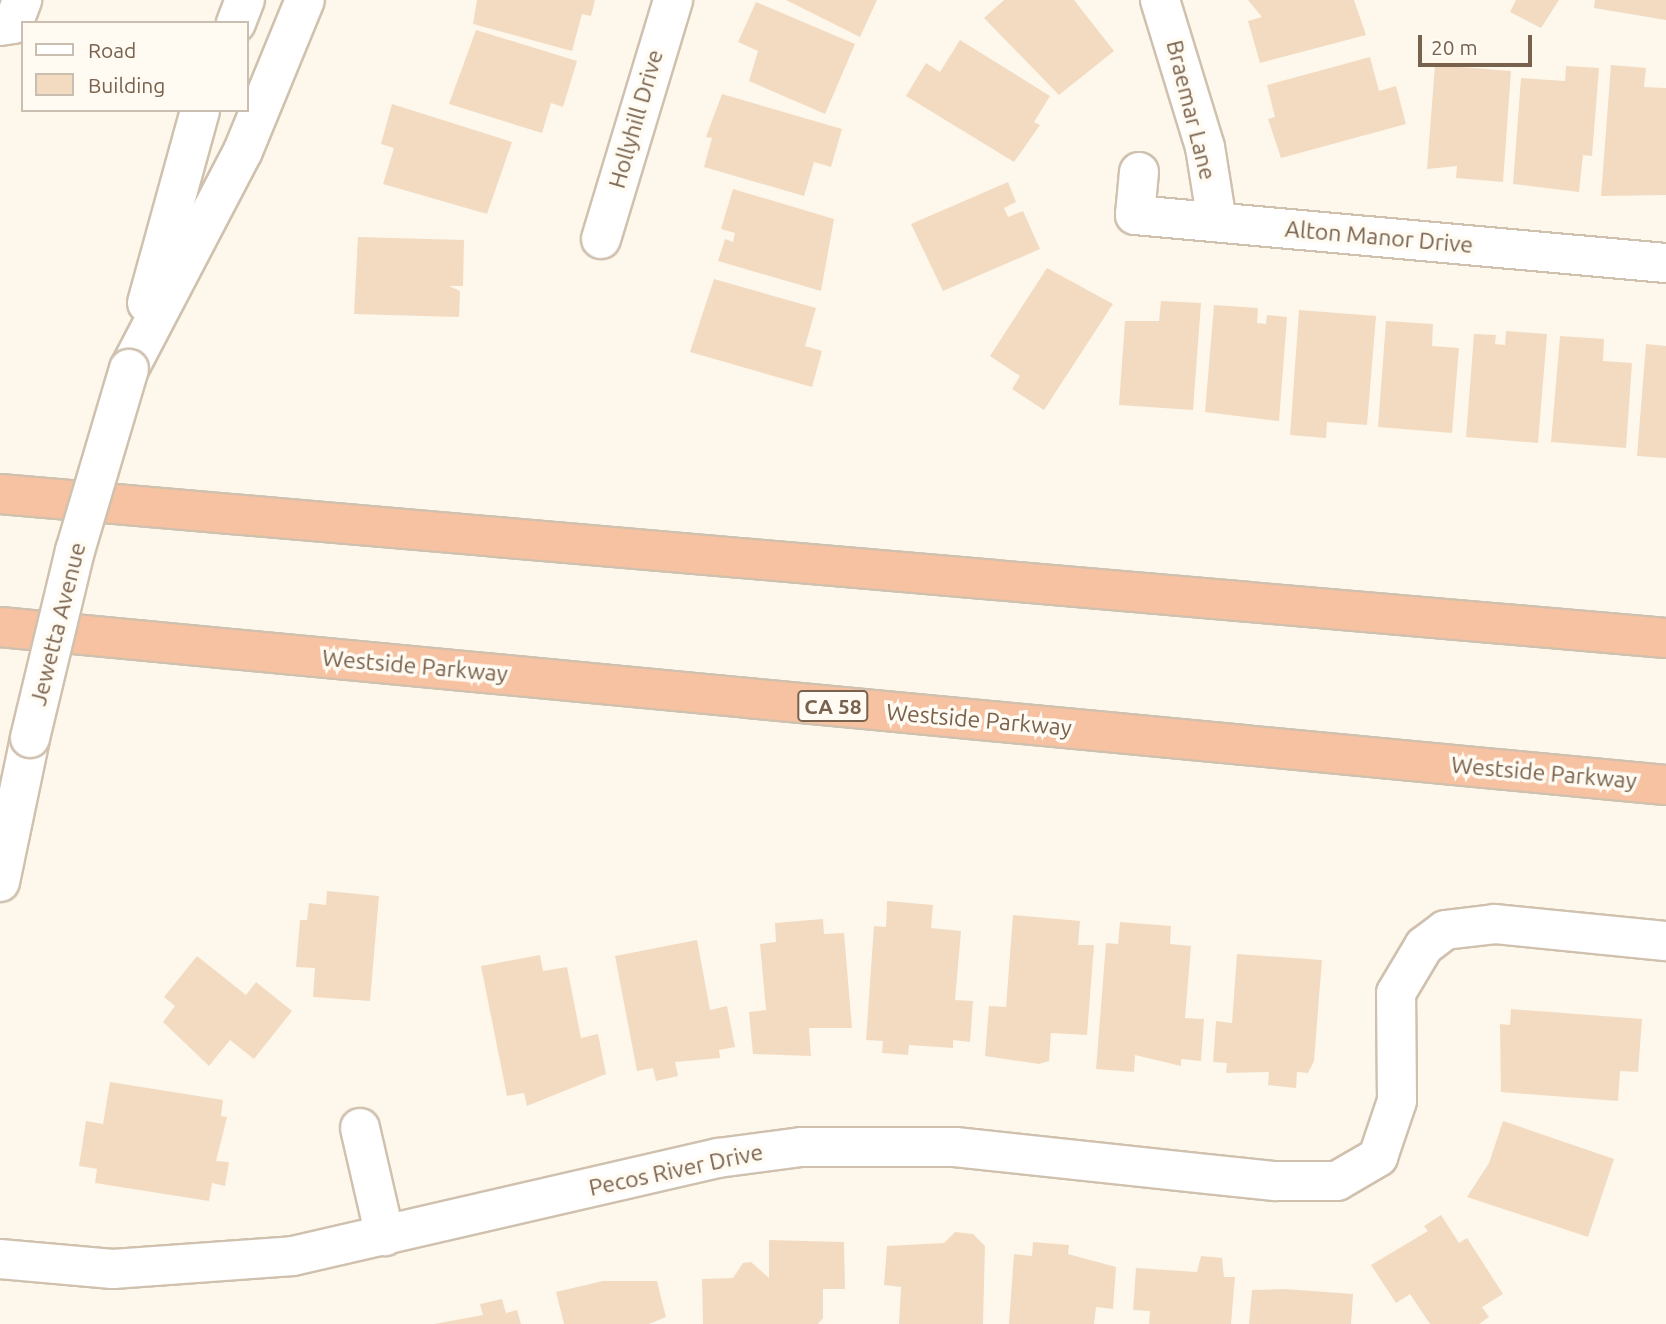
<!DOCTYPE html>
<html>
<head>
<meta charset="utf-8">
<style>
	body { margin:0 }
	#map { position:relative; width:1666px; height:1324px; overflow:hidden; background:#fdf8eb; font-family:Ubuntu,sans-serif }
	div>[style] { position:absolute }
	.building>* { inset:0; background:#f3dbc2 }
	.roads { filter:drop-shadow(2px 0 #d0c1af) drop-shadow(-2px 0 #d0c1af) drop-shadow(0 2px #d0c1af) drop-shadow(0 -2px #d0c1af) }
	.minor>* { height:38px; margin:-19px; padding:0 19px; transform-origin:19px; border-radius:19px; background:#fff }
	.highway>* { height:38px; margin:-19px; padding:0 19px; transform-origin:19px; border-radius:19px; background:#f7c2a2 }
	.bridges { filter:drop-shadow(2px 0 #d0c1af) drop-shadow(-2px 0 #d0c1af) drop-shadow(0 2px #d0c1af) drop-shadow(0 -2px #d0c1af) }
	.minor-bridge>* { height:38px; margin:-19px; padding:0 19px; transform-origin:19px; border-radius:19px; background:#fff }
	span { translate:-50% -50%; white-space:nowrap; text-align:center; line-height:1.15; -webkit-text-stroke:7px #fffbf2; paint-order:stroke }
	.shield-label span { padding:2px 5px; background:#fffbf2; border:2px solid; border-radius:5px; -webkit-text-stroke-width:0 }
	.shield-label { font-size:21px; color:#79624d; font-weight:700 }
	.street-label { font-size:23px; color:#79624d }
	.legend { position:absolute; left:21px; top:21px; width:228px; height:91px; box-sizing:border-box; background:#fffbf2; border:2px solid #c9beb0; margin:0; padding:9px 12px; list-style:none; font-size:21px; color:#79624d }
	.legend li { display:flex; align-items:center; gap:14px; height:35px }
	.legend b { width:35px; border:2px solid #c9beb0 }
	.scale { position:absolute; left:1418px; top:35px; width:114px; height:32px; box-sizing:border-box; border:4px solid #79624d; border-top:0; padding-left:9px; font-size:21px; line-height:24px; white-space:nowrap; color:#79624d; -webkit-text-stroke:5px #fffbf2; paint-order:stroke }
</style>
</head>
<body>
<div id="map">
	<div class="building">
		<div style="clip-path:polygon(477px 0,595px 0,591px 16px,582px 14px,572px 51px,473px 24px)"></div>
		<div style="clip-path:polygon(786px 0,877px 0,860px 37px)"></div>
		<div style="clip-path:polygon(1004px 0,1074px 0,1114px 51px,1059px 95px,984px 18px)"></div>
		<div style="clip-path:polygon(1248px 0,1354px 0,1366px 35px,1260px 63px,1248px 21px,1262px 17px)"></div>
		<div style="clip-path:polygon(1516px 0,1559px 0,1541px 28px,1510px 12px)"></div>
		<div style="clip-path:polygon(1595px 0,1666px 0,1666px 20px,1594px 8px)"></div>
		<div style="clip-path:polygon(756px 2px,855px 44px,825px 114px,749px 81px,758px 51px,738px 42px)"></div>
		<div style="clip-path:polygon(476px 30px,577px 61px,563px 107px,551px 103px,542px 133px,449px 104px)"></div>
		<div style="clip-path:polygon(960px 40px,1050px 96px,1034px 122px,1040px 125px,1014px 162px,906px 96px,926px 63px,940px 72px)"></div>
		<div style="clip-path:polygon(1370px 57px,1379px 91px,1396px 86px,1406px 124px,1281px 158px,1268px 119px,1275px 117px,1267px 85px)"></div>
		<div style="clip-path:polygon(1435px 65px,1511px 71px,1503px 182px,1456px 178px,1457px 166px,1427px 169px)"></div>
		<div style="clip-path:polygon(1611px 65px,1646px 68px,1644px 87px,1666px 88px,1666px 195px,1601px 196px)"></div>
		<div style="clip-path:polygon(1566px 66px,1599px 68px,1592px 156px,1583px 155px,1579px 192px,1513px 184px,1521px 78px,1565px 81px)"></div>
		<div style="clip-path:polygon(722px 94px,842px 129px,831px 167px,814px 162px,804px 196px,704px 167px,712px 138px,706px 137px)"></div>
		<div style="clip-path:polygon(392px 104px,512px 142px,487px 214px,383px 184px,394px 148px,381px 144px)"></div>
		<div style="clip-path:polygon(1008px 182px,1016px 202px,1004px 208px,1008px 217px,1023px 211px,1040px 249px,943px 291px,911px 224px)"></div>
		<div style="clip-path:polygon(733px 189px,834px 219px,821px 291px,718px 261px,725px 239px,733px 242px,735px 233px,721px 229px)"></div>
		<div style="clip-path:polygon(358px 237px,464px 240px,463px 286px,449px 286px,460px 291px,459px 317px,354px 314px)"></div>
		<div style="clip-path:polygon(1047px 268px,1113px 304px,1044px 410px,1012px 389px,1020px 376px,990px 356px)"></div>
		<div style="clip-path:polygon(714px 279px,816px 308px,805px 346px,822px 351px,812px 387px,690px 352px)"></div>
		<div style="clip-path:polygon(1161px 301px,1201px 303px,1193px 410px,1119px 405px,1125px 321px,1159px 321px)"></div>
		<div style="clip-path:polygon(1214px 305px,1258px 308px,1257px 323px,1266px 324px,1267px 315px,1287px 317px,1279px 421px,1205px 412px)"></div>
		<div style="clip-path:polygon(1299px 310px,1376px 316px,1367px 425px,1327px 422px,1326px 438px,1290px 435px)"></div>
		<div style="clip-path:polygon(1386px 321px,1433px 324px,1432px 346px,1459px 348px,1452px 433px,1378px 427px)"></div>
		<div style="clip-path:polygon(1506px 331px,1547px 334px,1538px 443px,1466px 437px,1474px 334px,1496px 335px,1495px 344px,1505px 345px)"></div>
		<div style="clip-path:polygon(1560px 336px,1604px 339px,1603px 361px,1632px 363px,1626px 448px,1551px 442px)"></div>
		<div style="clip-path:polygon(1646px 344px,1666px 346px,1666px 458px,1637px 456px)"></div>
		<div style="clip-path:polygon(327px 891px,379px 896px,370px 1001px,313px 997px,315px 968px,296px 967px,300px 920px,307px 920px,309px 903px,326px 905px)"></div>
		<div style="clip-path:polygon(887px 901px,933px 905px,931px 928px,961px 931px,955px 1000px,973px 1001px,970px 1042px,953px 1040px,953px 1048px,909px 1045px,908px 1055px,882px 1053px,883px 1041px,866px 1040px,874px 926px,886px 927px)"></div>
		<div style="clip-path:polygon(1013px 915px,1080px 921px,1078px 945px,1094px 945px,1087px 1035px,1051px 1033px,1049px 1061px,1039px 1064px,985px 1056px,989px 1006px,1006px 1007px)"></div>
		<div style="clip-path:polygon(823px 919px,824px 934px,844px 933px,852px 1028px,809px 1028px,811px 1056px,753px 1054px,749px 1012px,766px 1010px,760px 944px,776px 942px,775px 923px)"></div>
		<div style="clip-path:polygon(1120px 922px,1171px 926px,1170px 944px,1191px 946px,1185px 1018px,1204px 1019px,1201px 1061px,1181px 1059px,1181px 1066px,1135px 1055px,1134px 1072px,1096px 1069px,1106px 943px,1118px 944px)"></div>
		<div style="clip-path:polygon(697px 940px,710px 1010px,727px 1006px,735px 1047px,719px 1050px,720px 1058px,675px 1062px,678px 1076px,656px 1081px,653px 1068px,637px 1071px,615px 956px)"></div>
		<div style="clip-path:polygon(1237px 954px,1322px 960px,1314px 1061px,1308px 1073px,1297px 1072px,1296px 1088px,1268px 1085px,1269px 1072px,1226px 1073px,1227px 1063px,1213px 1062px,1216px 1021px,1232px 1023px)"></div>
		<div style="clip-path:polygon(540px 955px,543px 971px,567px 967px,581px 1038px,598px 1034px,606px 1074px,527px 1106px,524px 1093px,507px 1096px,481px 966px)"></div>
		<div style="clip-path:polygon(197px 956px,246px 995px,256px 982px,292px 1011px,254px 1059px,230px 1040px,209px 1066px,163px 1022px,175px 1006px,164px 997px)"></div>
		<div style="clip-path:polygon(1511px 1009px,1642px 1019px,1638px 1072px,1620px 1071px,1618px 1101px,1501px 1092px,1500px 1024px,1510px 1025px)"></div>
		<div style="clip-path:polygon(110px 1082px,223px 1100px,221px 1116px,227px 1117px,216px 1161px,229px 1162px,225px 1186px,212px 1183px,209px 1201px,95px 1183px,97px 1169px,79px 1166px,86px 1121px,103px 1124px)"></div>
		<div style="clip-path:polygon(1503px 1121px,1614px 1159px,1588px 1237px,1467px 1197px,1489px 1163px)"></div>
		<div style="clip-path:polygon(1441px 1215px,1459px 1243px,1467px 1238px,1503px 1294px,1482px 1307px,1489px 1317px,1479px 1324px,1430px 1324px,1410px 1294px,1396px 1303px,1371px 1265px,1428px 1231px,1424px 1226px)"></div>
		<div style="clip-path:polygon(955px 1232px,973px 1234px,985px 1246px,983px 1324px,899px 1324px,901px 1287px,884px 1285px,887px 1246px,944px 1243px)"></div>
		<div style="clip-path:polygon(769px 1240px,844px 1242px,845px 1289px,823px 1289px,823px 1318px,818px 1324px,703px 1324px,702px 1279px,733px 1278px,743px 1263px,751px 1262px,769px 1278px)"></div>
		<div style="clip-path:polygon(1033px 1242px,1069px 1245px,1068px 1254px,1116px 1267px,1113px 1309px,1096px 1307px,1094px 1324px,1009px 1324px,1014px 1254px,1032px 1256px)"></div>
		<div style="clip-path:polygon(1201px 1256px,1222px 1258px,1224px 1277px,1235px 1277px,1231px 1324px,1149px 1324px,1150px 1311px,1133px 1310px,1136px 1268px,1197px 1272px)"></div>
		<div style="clip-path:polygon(603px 1281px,657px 1281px,666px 1317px,649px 1324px,564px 1324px,556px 1292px)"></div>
		<div style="clip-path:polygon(1284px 1289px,1353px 1294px,1351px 1324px,1249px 1324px,1252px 1290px)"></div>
		<div style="clip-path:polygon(502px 1299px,506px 1313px,517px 1310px,521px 1324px,434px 1324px,483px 1315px,480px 1304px)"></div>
	</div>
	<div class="roads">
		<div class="minor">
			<div style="left:1160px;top:0;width:154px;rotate:73deg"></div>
			<div style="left:1205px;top:147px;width:76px;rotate:80.9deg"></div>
			<div style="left:236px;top:23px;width:25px;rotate:-69deg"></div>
			<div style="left:0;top:26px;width:13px;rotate:-9deg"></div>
			<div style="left:13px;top:24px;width:26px;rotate:-69deg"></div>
			<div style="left:1139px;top:172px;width:43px;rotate:95.3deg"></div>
			<div style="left:1135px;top:215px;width:533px;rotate:5.17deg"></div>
			<div style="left:601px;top:239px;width:250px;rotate:-73.2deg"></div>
			<div style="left:147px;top:303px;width:200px;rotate:-74.6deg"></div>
			<div style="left:129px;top:369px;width:246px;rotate:-62.4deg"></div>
			<div style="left:243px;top:151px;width:163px;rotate:-67.7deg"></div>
			<div style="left:0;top:882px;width:147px;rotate:-78.2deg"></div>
			<div style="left:360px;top:1128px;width:111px;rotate:77deg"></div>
			<div style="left:0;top:1259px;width:113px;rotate:5.1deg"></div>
			<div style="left:113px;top:1269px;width:180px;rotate:-4.1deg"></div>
			<div style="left:293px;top:1256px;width:436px;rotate:-13deg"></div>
			<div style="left:718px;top:1158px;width:84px;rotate:-7.5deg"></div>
			<div style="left:801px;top:1147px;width:154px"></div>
			<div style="left:955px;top:1147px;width:322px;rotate:6.1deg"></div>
			<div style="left:1275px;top:1181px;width:62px"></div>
			<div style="left:1337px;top:1181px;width:48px;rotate:-30.3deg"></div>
			<div style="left:1378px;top:1157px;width:59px;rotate:-71.3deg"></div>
			<div style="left:1397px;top:1101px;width:108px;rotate:-90.5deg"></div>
			<div style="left:1396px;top:993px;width:55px;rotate:-59.2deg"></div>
			<div style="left:1424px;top:946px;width:26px;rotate:-37deg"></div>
			<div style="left:1445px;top:930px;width:50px;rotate:-6.8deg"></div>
			<div style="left:1495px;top:924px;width:172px;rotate:5.7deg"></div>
		</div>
		<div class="highway">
			<div style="left:0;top:494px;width:1672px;rotate:4.94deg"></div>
			<div style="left:0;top:627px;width:1673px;rotate:5.42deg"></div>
		</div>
	</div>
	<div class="bridges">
		<div class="minor-bridge">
			<div style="left:30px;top:738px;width:192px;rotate:-76.5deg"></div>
			<div style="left:75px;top:551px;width:190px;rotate:-73.5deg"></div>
		</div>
	</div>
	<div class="shield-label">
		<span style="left:833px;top:706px">CA 58</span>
	</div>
	<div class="street-label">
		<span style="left:1191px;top:110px;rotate:76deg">Braemar Lane</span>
		<span style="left:636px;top:119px;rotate:-74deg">Hollyhill Drive</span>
		<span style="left:1379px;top:237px;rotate:5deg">Alton Manor Drive</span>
		<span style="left:58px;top:624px;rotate:-76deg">Jewetta Avenue</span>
		<span style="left:415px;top:666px;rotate:5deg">Westside Parkway</span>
		<span style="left:979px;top:720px;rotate:5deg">Westside Parkway</span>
		<span style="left:1544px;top:773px;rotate:5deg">Westside Parkway</span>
		<span style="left:676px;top:1170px;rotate:-12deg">Pecos River Drive</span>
	</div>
	<ul class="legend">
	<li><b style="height:9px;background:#fff"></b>Road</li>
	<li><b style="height:19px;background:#f3dbc2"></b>Building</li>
	</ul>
	<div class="scale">20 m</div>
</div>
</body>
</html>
